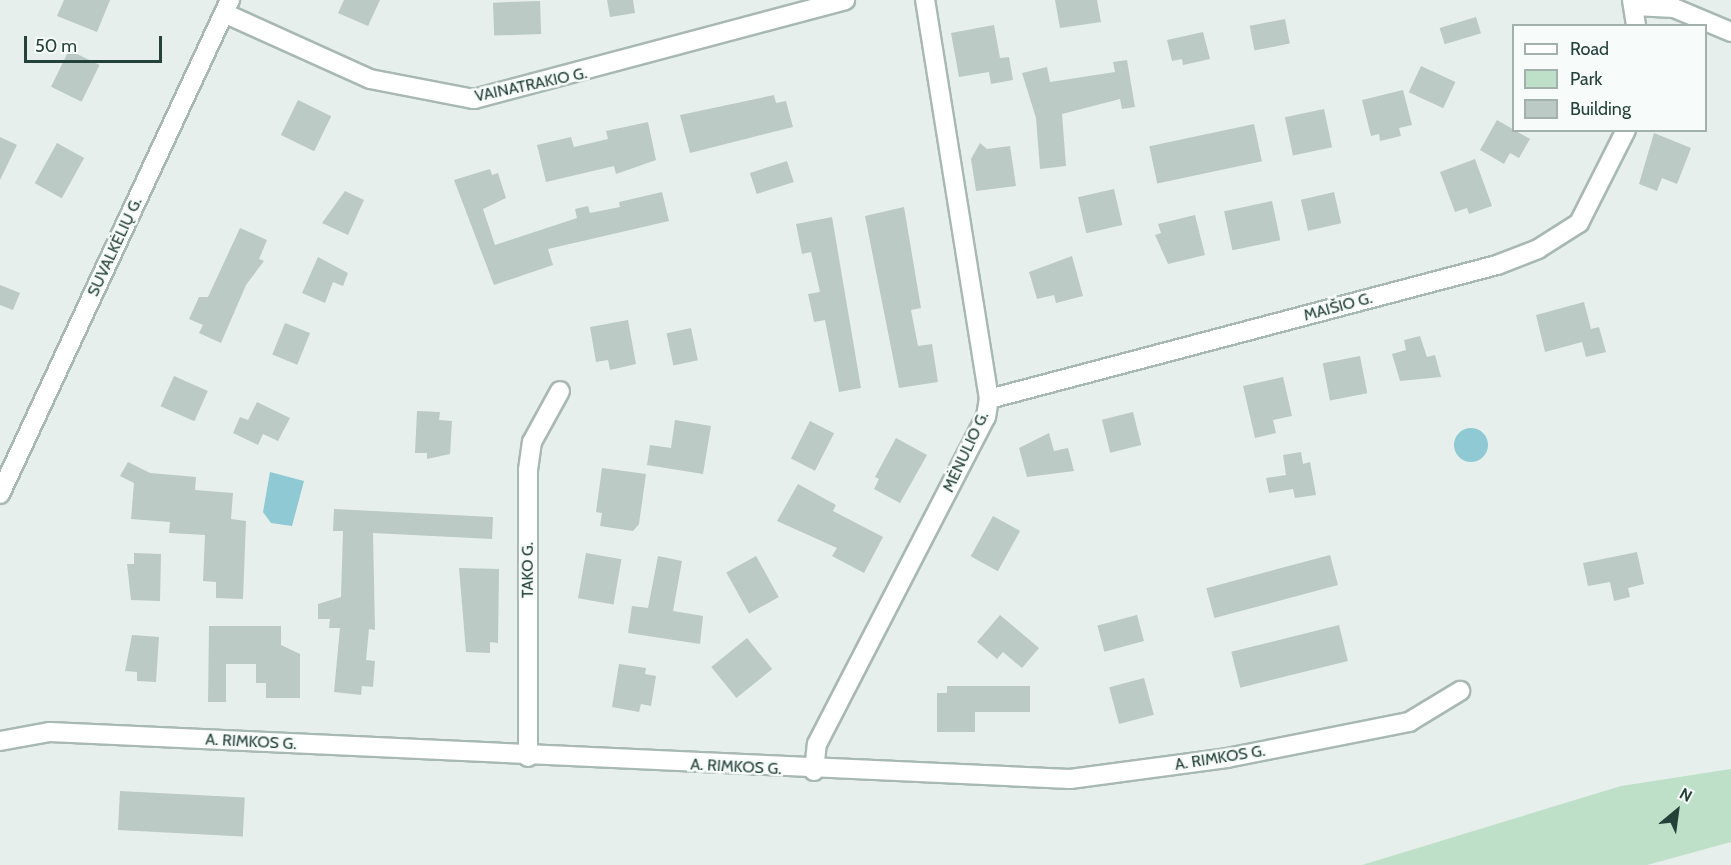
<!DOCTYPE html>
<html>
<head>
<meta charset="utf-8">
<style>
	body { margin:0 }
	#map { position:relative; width:1731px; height:865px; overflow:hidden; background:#e6efeb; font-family:Cabin,sans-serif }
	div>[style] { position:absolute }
	.green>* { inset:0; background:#bfe0c8 }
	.water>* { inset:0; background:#8ec9d4 }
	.round { border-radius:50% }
	.building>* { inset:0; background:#bbcac4; transform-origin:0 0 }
	.roads { filter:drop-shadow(2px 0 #a8b8b2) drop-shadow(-2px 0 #a8b8b2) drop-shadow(0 2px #a8b8b2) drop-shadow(0 -2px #a8b8b2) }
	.minor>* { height:18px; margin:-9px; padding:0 9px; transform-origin:9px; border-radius:9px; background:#fff }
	span { translate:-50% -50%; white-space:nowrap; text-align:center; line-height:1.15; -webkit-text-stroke:5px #f7fbf9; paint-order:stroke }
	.street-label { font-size:16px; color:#24423a }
	.legend { position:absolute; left:1512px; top:24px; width:195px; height:108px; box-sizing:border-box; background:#f7fbf9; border:2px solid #a3b1ad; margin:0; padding:8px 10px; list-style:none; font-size:18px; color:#24423a }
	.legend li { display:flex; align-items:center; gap:12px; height:30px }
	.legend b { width:30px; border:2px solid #a3b1ad }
	.north { position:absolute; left:1647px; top:781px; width:60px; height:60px; -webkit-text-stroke:4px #f7fbf9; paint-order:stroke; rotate:29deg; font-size:16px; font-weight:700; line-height:24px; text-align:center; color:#24423a }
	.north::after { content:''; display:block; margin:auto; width:21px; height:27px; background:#24423a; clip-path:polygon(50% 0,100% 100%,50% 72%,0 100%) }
	.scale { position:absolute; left:24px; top:36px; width:138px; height:27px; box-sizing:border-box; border:3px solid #24423a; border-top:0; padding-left:8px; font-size:18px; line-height:21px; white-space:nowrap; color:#24423a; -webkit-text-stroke:4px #f7fbf9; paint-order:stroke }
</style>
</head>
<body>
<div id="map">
	<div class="green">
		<div style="clip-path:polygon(1731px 769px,1731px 842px,1647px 865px,1362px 865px,1621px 786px)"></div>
	</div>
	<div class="water">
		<div class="round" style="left:1454px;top:428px;width:34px;height:34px"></div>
		<div style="clip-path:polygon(270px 472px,304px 481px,292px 526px,271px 523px,263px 512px)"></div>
	</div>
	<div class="building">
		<div style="clip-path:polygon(64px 0,110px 0,97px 32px,57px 16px)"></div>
		<div style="clip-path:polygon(344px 0,380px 0,368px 26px,338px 13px)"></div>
		<div style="clip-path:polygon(607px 0,633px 0,635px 13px,610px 17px)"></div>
		<div style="clip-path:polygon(1055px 0,1097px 0,1101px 22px,1060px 28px)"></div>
		<div style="left:540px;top:1px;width:33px;height:47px;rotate:88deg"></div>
		<div style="left:1476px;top:17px;width:17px;height:38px;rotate:73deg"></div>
		<div style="left:1285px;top:19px;width:25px;height:36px;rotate:79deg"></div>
		<div style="clip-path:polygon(994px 25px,1000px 58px,1009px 57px,1013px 80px,991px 84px,989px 72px,959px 77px,951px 33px)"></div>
		<div style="clip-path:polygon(1203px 32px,1210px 59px,1183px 65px,1182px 59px,1172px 61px,1167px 40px)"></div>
		<div style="left:69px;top:50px;width:34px;height:41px;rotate:26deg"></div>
		<div style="clip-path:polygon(1127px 60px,1135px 107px,1122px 109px,1120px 99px,1062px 114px,1066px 166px,1040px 169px,1036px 118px,1022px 73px,1047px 67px,1050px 82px,1115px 72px,1113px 62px)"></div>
		<div style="left:1421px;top:66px;width:38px;height:29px;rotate:25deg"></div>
		<div style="clip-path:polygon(1403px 90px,1412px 125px,1399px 128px,1401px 136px,1380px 141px,1379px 134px,1371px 136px,1362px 100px)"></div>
		<div style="clip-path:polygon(774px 95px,776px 103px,786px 101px,793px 127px,690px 153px,680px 115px)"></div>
		<div style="left:298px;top:100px;width:37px;height:39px;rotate:26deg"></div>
		<div style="left:1324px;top:109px;width:39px;height:40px;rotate:78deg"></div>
		<div style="clip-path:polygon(1497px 120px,1530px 139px,1519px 158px,1510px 153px,1504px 164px,1480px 150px)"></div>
		<div style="clip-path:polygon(648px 122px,656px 160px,616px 174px,614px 166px,546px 182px,537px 145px,571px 137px,574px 147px,608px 139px,606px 131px)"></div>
		<div style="left:1254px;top:124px;width:38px;height:107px;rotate:78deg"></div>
		<div style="clip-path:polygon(1654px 133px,1691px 148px,1677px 184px,1662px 178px,1657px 191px,1639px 184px)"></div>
		<div style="clip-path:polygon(0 137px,17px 145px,0 180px)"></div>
		<div style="left:57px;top:143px;width:31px;height:46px;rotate:29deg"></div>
		<div style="clip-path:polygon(980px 143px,987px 149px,1010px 146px,1016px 186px,976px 191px,971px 159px)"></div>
		<div style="clip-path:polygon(1475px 159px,1492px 206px,1469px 214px,1467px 208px,1455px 212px,1440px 172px)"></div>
		<div style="left:787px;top:161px;width:22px;height:39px;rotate:72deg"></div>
		<div style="clip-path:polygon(490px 169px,492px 175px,498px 173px,506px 198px,483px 209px,495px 245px,577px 218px,575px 209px,588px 206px,590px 213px,620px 207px,619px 202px,662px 192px,669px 221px,548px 249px,553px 265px,494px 285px,454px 180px)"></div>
		<div style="left:1114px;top:189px;width:37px;height:37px;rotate:77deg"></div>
		<div style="clip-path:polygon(345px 191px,364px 200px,348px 235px,322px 223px)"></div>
		<div style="left:1334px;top:192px;width:32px;height:34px;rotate:77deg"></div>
		<div style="left:1272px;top:201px;width:40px;height:49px;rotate:78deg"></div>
		<div style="clip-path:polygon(904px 207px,921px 308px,911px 310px,918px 346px,932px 344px,938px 382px,899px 388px,865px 216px)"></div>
		<div style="clip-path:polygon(1195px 215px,1205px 255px,1168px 264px,1155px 235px,1161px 233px,1158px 224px)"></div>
		<div style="clip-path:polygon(832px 217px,861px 388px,839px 392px,825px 320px,814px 322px,808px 294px,820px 292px,811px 252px,802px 254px,796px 224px)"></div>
		<div style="clip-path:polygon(240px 228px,267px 240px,259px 259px,264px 261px,246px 285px,221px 343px,199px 333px,203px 325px,189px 319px,199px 297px,208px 297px)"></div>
		<div style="clip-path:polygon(1072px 256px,1083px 296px,1056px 303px,1054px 295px,1037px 299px,1029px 272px)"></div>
		<div style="clip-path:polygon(318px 257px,348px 273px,343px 286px,333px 282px,325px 303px,302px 293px)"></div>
		<div style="clip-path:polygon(0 285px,20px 293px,13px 310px,0 305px)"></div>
		<div style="clip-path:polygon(1584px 302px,1591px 329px,1599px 327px,1606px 352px,1586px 357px,1582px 342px,1545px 352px,1536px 315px)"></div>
		<div style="clip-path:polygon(628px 320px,636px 364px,610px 370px,608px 360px,596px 362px,590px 327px)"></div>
		<div style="left:285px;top:323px;width:27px;height:34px;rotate:22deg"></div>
		<div style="left:691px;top:328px;width:33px;height:25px;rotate:78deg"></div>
		<div style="clip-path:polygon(1420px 336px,1427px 357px,1435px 355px,1441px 377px,1400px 381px,1392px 354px,1406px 350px,1404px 340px)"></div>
		<div style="left:1360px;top:356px;width:38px;height:38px;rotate:79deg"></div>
		<div style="left:174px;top:376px;width:37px;height:33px;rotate:24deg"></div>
		<div style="clip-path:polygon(1283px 377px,1292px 416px,1273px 420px,1276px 433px,1255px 438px,1243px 386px)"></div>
		<div style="clip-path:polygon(257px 402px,290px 418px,278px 441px,263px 434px,258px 445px,233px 433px,240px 417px,248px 420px)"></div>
		<div style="clip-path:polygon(417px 411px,440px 412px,439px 420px,452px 421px,450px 454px,427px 459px,427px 453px,415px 453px)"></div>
		<div style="left:1133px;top:412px;width:34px;height:32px;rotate:76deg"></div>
		<div style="clip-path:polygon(675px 420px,711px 426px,703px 474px,647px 465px,650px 445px,671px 448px)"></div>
		<div style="left:810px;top:421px;width:27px;height:42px;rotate:27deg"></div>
		<div style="clip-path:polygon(1049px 433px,1054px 451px,1068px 448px,1074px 471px,1027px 477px,1019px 448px)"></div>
		<div style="clip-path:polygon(896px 438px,927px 455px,900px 503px,874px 489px,879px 479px,875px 477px)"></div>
		<div style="clip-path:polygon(1301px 452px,1303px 464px,1310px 462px,1316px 495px,1295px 498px,1293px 489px,1269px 493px,1266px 478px,1286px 475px,1283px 455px)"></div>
		<div style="clip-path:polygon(128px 462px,150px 473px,196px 477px,195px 490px,233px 493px,231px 519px,246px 521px,243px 599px,216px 598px,216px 582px,203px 581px,205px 535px,169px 533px,170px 522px,131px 519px,134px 483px,120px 476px)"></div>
		<div style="clip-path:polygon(602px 468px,646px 474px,639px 524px,633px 531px,600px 526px,602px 513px,596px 512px)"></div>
		<div style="clip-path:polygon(798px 484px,836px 505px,833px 511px,883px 537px,864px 573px,832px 556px,837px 548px,777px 521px)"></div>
		<div style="clip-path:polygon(334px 509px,493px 517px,492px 539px,373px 533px,375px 630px,369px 629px,366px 660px,375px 661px,373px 687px,362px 686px,361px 695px,334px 692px,340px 628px,329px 628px,330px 619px,318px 619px,318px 604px,341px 597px,343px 531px,333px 531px)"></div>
		<div style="left:993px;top:516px;width:31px;height:46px;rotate:29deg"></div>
		<div style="clip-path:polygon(1637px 552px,1644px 584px,1628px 588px,1630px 597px,1614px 601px,1610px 582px,1588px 586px,1583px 563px)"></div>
		<div style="clip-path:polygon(134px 553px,161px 554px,160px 601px,131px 600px,127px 564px,134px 564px)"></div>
		<div style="left:586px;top:553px;width:36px;height:46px;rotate:10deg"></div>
		<div style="left:1330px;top:555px;width:31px;height:128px;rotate:75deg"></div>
		<div style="clip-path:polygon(658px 556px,682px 561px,673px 611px,703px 616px,700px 644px,628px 633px,632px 606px,648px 608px)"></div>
		<div style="left:756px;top:556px;width:47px;height:34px;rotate:61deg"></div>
		<div style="clip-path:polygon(459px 568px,499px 569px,498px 643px,490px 642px,490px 653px,466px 652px)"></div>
		<div style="clip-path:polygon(1000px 615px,1039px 648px,1022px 668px,1003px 652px,997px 659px,977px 642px)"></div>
		<div style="left:1137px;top:615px;width:27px;height:41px;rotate:75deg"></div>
		<div style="left:1339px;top:625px;width:37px;height:111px;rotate:76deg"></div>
		<div style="clip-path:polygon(209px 626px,281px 626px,281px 645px,300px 654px,300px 698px,266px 698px,266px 683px,256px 683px,256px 664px,226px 664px,226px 702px,208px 702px)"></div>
		<div style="clip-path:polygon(132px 635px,159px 637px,156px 682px,137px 681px,137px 672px,125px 671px)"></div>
		<div style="left:747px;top:638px;width:40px;height:46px;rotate:51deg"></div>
		<div style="clip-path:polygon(619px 664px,646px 668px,645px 674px,656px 676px,651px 706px,641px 704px,639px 712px,612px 707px)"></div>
		<div style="left:1144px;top:678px;width:38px;height:36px;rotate:75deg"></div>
		<div style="clip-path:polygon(947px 686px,1030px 686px,1030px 712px,975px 712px,975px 732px,937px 732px,937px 693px,947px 693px)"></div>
		<div style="left:120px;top:791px;width:125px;height:39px;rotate:3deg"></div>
	</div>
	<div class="roads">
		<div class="minor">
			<div style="left:1632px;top:0;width:26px;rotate:81deg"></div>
			<div style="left:1634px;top:6px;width:40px;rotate:2.9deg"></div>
			<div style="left:1674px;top:8px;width:62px;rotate:22.8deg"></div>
			<div style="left:224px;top:13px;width:160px;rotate:24.3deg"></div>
			<div style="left:370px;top:79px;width:106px;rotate:10.9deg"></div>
			<div style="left:474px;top:99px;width:384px;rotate:-14.9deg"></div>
			<div style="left:989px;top:399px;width:525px;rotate:-14.78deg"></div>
			<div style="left:1497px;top:265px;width:44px;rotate:-21.3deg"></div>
			<div style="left:1538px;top:249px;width:49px;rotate:-32.4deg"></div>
			<div style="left:1579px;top:223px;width:104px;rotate:-63.2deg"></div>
			<div style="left:0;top:494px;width:545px;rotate:-65.03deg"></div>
			<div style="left:0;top:741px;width:51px;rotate:-10.2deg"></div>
			<div style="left:50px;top:732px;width:1021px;rotate:2.64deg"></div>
			<div style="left:1070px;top:779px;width:158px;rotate:-7.6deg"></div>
			<div style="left:1227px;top:758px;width:186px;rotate:-11.2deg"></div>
			<div style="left:1409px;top:722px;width:60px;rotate:-31.3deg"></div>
			<div style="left:528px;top:757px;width:287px;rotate:-90deg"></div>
			<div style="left:528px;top:470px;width:28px;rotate:-82deg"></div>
			<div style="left:532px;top:442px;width:58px;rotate:-61.2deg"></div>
			<div style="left:814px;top:771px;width:27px;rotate:-84deg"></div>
			<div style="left:817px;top:744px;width:368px;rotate:-62.7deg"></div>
			<div style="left:986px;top:417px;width:18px;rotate:-81deg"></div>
			<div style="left:989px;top:399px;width:404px;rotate:-99.1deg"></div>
		</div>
	</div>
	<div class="street-label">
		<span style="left:531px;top:85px;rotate:-12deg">VAINATRAKIO G.</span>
		<span style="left:115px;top:247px;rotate:-65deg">SUVALKĖLIŲ G.</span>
		<span style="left:1338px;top:307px;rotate:-15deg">MAIŠIO G.</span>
		<span style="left:966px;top:452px;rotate:-65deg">MĖNULIO G.</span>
		<span style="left:528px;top:570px;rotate:-90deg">TAKO G.</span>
		<span style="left:251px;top:742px;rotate:3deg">A. RIMKOS G.</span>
		<span style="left:1220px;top:758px;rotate:-9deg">A. RIMKOS G.</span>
		<span style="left:736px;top:767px;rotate:3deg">A. RIMKOS G.</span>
	</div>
	<ul class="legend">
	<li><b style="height:8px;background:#fff"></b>Road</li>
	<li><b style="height:16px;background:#bfe0c8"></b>Park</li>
	<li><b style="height:16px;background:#bbcac4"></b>Building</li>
	</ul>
	<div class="north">N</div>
	<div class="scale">50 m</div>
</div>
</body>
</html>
